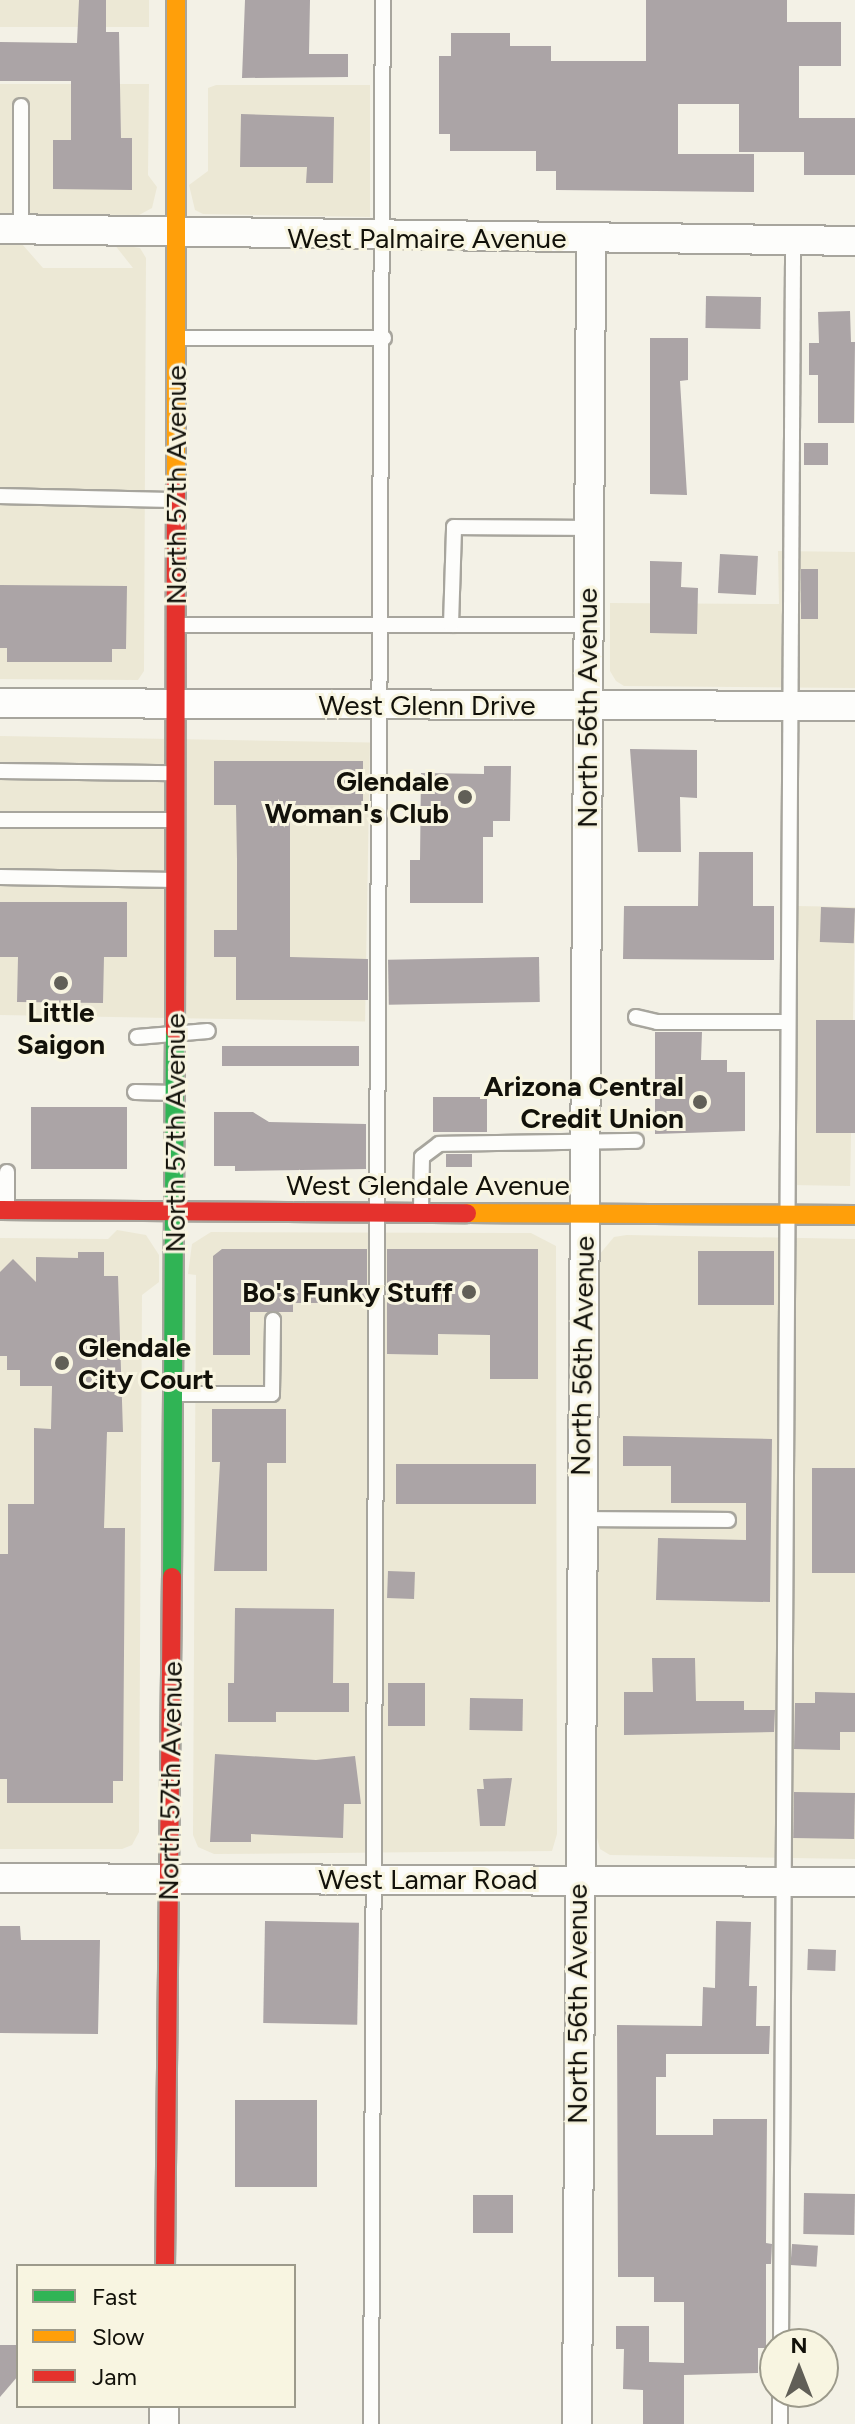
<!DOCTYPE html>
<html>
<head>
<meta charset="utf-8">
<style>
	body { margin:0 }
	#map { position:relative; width:855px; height:2424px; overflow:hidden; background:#f3f1e6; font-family:Figtree,sans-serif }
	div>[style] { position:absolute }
	.built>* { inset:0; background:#ece8d5; transform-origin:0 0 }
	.building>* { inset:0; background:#aba4a6; transform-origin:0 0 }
	.roads { filter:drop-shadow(2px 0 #a7a59d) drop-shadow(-2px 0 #a7a59d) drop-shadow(0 2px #a7a59d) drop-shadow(0 -2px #a7a59d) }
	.lane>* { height:14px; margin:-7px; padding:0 7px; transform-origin:7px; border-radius:7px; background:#fdfdfb }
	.street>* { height:28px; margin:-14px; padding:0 14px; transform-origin:14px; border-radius:14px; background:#fdfdfb }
	.fast>* { height:18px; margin:-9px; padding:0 9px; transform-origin:9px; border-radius:9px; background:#30b455 }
	.slow>* { height:18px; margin:-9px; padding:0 9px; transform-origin:9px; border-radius:9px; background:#ff9f0a }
	.jam>* { height:18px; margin:-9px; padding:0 9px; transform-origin:9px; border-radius:9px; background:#e5322d }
	.dots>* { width:22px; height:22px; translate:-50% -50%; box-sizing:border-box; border:4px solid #f8f5e1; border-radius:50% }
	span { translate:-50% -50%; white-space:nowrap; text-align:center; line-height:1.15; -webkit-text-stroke:6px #f8f5e1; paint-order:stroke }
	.street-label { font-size:28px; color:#12110a }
	.poi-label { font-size:28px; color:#12110a; font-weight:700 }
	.right { translate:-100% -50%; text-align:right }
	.left { translate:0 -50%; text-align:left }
	.legend { position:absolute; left:16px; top:2264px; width:280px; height:144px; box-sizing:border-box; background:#f8f5e1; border:2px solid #9c9a8b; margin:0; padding:10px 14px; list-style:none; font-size:24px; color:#12110a }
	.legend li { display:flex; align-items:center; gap:16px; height:40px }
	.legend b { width:40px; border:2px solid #9c9a8b }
	.north { position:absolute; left:759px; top:2328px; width:80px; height:80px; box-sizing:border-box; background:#f8f5e1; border:2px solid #9c9a8b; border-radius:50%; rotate:0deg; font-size:22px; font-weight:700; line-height:32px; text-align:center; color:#12110a }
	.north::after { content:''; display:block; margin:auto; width:28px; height:36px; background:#615f57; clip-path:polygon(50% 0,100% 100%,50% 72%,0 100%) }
</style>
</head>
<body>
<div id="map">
	<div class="built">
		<div style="left:0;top:0;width:149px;height:27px"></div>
		<div style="clip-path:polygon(0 84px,149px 84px,148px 175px,157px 187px,152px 208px,139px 215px,0 214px)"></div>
		<div style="clip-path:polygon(216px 85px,370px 85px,370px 217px,203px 214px,195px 210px,189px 185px,208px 171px,208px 88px)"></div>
		<div style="clip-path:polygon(0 244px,22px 244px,43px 268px,133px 268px,114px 244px,140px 248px,146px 258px,144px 671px,138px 680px,0 679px)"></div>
		<div style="clip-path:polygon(778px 551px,855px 552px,855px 688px,624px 686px,616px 681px,610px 671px,610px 603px,779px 604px)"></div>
		<div style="left:0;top:736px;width:370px;height:279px;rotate:1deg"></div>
		<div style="left:796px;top:906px;width:59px;height:279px;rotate:1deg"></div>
		<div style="clip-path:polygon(117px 1230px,146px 1235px,159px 1255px,159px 1282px,142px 1295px,139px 1832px,132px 1845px,122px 1849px,0 1849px,0 1238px,108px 1239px)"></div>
		<div style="clip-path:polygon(211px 1232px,531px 1233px,556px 1246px,557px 1834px,552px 1851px,214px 1854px,198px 1847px,193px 1835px,196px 1275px,188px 1274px,192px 1244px)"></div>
		<div style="clip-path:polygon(627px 1235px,855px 1239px,855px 1859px,610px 1855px,600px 1849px,596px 1834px,599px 1255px,614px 1237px)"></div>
	</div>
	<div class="building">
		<div style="clip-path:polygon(79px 0,106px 0,106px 32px,119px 32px,121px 138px,132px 138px,132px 190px,53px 189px,53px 140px,71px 140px,71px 81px,0 81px,0 42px,77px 43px)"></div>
		<div style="clip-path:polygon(245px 0,310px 0,309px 54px,348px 54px,348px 77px,242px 78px)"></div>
		<div style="clip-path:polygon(646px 0,787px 0,787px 22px,841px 22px,841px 66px,799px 66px,799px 118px,855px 118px,855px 175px,804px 175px,804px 152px,739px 152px,739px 104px,678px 104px,678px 154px,754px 154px,754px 192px,556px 190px,556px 171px,536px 171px,536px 151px,450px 151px,450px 134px,439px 134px,439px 56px,451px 56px,451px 33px,510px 33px,510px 46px,551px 46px,551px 61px,646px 61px)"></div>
		<div style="clip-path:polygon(241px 114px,334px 117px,333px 183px,306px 183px,307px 167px,240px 167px)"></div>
		<div style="left:706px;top:296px;width:55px;height:32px;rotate:1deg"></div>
		<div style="clip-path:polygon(850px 311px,851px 342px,855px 342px,854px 423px,818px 423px,818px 375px,809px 375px,809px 343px,819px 343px,818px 312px)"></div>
		<div style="clip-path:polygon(650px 338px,688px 338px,688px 380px,680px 381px,687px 495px,650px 494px)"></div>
		<div style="left:828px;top:443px;width:22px;height:24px;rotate:90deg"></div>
		<div style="left:720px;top:554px;width:38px;height:39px;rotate:3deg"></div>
		<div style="clip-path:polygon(650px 561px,682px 562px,681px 587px,698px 588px,697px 634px,650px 633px)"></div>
		<div style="left:801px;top:569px;width:17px;height:50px"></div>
		<div style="clip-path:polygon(0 585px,127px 586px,126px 649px,112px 649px,112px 662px,7px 662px,7px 648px,0 648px)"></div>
		<div style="clip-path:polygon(630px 749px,697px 750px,697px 798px,680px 797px,681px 852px,638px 852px)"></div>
		<div style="clip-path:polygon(214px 761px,363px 761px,363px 805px,290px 805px,290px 957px,368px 959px,368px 1000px,236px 1000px,236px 957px,214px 957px,214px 930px,237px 930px,237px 860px,236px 805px,214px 805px)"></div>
		<div style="clip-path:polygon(484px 766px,511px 766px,510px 821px,493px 821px,493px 837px,483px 837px,483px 903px,410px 903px,410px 860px,420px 860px,421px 773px,484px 774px)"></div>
		<div style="clip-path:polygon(699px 852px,753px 852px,753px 906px,774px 906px,774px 960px,623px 959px,624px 906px,698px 906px)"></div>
		<div style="clip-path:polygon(0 902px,127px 902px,127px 957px,104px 957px,103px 1003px,17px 1002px,18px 957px,0 957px)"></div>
		<div style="left:821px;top:907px;width:34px;height:35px;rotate:2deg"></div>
		<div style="left:539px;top:957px;width:45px;height:151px;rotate:89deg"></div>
		<div style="left:816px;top:1020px;width:39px;height:113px"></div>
		<div style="clip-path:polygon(655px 1032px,702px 1032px,701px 1060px,727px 1060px,727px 1072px,745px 1072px,745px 1131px,655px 1134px)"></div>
		<div style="left:222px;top:1046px;width:137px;height:20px"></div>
		<div style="left:433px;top:1097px;width:54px;height:35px"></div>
		<div style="left:31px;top:1107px;width:96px;height:62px"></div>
		<div style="clip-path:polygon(214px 1112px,253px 1112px,269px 1122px,366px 1124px,366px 1169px,235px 1171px,235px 1166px,214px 1166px)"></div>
		<div style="left:446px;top:1154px;width:26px;height:13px"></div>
		<div style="clip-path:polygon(222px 1249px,367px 1249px,367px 1303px,293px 1303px,293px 1312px,250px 1312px,250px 1355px,213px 1355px,213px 1256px)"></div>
		<div style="clip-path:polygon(387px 1249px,538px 1249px,538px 1379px,490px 1379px,490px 1335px,438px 1334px,438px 1355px,387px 1354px)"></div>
		<div style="left:698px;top:1251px;width:76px;height:54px"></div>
		<div style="clip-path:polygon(78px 1252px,104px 1252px,104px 1276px,118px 1276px,123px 1432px,107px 1432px,104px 1528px,125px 1528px,123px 1781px,113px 1781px,113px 1803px,7px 1803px,7px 1779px,0 1779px,0 1554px,8px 1554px,8px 1504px,34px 1504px,34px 1428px,51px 1429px,52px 1386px,20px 1386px,20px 1370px,7px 1370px,7px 1356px,0 1356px,0 1272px,13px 1259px,36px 1282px,36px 1257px,78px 1258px)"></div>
		<div style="clip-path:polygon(212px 1409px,286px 1409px,286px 1463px,267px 1463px,267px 1571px,214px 1571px,220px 1462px,212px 1462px)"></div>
		<div style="clip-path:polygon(623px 1436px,772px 1439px,770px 1602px,656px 1600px,658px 1538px,746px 1540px,746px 1503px,671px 1503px,671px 1466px,623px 1466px)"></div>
		<div style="left:396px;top:1464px;width:140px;height:40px"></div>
		<div style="left:812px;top:1468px;width:43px;height:105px"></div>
		<div style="left:388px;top:1571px;width:27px;height:27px;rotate:2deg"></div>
		<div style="clip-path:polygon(235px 1608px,334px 1609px,333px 1683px,349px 1683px,349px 1712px,276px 1712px,276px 1722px,228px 1722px,228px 1683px,234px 1683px)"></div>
		<div style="clip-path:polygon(652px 1658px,695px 1658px,696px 1701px,744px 1701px,744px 1710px,775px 1710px,774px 1732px,624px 1735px,624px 1692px,653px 1692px)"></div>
		<div style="left:388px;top:1683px;width:37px;height:43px"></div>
		<div style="clip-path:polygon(815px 1692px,855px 1693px,855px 1732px,840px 1732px,840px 1750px,794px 1749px,795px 1703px,815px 1703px)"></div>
		<div style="left:470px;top:1698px;width:53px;height:32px;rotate:1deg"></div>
		<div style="clip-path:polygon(215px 1754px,316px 1760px,355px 1756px,361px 1804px,344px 1804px,343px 1838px,251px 1834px,251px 1842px,210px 1842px)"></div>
		<div style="clip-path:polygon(512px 1778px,505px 1826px,480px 1826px,477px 1789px,484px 1789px,483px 1779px)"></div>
		<div style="left:794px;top:1792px;width:61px;height:46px;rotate:1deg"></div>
		<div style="left:265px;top:1921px;width:94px;height:102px;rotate:1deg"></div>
		<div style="clip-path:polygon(716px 1921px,751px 1922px,749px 1986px,757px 1986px,756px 2026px,770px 2026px,769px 2054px,666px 2054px,666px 2077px,656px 2077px,656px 2135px,713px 2135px,713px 2119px,767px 2119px,766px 2243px,772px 2244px,771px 2264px,766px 2264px,766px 2348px,758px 2348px,758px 2373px,684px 2375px,684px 2302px,654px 2302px,654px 2277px,618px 2277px,617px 2025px,702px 2026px,703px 1987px,715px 1988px)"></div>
		<div style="clip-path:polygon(0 1926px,20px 1926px,21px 1940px,100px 1940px,98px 2034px,0 2033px)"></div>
		<div style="left:808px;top:1949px;width:28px;height:21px;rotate:2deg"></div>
		<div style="left:235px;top:2100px;width:82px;height:87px"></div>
		<div style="left:804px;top:2193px;width:51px;height:41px;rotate:1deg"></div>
		<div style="left:473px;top:2195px;width:40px;height:38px"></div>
		<div style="left:792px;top:2244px;width:26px;height:21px;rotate:4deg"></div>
		<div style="clip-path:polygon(616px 2326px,649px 2326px,649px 2362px,684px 2363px,684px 2424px,643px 2424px,643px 2390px,623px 2389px,624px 2349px,616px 2349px)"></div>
		<div style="clip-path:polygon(0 2345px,18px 2345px,18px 2376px,0 2397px)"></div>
	</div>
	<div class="roads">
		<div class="lane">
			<div style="left:21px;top:229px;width:123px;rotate:-90deg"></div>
			<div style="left:176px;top:338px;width:208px"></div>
			<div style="left:0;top:496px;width:175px;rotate:1.3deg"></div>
			<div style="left:176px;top:625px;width:412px"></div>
			<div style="left:451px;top:625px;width:98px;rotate:-88.2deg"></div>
			<div style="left:454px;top:527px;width:135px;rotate:0.4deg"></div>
			<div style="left:0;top:771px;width:176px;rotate:0.7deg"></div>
			<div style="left:0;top:820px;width:175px"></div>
			<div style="left:0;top:877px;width:176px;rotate:1deg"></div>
			<div style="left:636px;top:1017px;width:22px;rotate:13deg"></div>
			<div style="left:657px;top:1022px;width:131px"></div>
			<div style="left:137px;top:1037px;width:71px;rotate:-4.8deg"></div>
			<div style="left:135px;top:1092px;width:40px;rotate:1.4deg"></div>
			<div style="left:7px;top:1172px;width:37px;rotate:90deg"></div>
			<div style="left:421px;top:1209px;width:52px;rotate:-88.9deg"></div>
			<div style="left:422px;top:1157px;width:21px;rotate:-37deg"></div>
			<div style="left:439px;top:1144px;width:197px;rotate:-0.9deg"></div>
			<div style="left:174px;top:1394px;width:98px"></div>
			<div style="left:272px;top:1394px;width:74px;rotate:-89.2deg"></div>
			<div style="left:581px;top:1519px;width:147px;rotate:0.4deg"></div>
			<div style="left:781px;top:2344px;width:2103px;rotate:-89.67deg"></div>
			<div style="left:371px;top:2424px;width:2424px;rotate:-89.72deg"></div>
			<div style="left:780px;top:2424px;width:32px;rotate:-90deg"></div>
		</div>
		<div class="street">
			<div style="left:0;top:229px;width:855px;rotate:0.8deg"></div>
			<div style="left:0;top:703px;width:855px;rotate:0.2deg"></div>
			<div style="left:0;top:1878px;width:855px;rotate:0.27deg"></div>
			<div style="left:164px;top:2424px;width:18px;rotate:-90deg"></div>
			<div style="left:577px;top:2424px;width:2185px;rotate:-89.63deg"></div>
		</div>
		<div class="fast">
			<div style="left:172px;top:1577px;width:546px;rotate:-89.69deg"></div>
		</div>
		<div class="slow">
			<div style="left:176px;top:484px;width:484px;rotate:-90deg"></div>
			<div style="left:467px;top:1213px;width:388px;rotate:0.3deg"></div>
		</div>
		<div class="jam">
			<div style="left:175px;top:1031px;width:547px;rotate:-89.9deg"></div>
			<div style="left:0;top:1210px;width:467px;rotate:0.4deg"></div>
			<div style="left:165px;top:2266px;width:689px;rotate:-89.42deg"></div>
		</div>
	</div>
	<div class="dots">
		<div style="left:465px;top:797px;background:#615f57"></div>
		<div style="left:61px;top:983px;background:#615f57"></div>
		<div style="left:700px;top:1102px;background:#615f57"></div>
		<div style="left:469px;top:1292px;background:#615f57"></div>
		<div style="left:62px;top:1363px;background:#615f57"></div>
	</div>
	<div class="street-label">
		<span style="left:427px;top:238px">West Palmaire Avenue</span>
		<span style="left:176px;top:485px;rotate:-90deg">North 57th Avenue</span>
		<span style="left:427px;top:705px">West Glenn Drive</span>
		<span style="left:587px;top:708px;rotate:-90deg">North 56th Avenue</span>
		<span style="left:175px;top:1133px;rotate:-90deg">North 57th Avenue</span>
		<span style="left:428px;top:1185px">West Glendale Avenue</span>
		<span style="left:582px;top:1356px;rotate:-89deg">North 56th Avenue</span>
		<span style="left:170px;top:1781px;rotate:-89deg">North 57th Avenue</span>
		<span style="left:428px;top:1879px">West Lamar Road</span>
		<span style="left:577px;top:2004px;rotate:-90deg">North 56th Avenue</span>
	</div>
	<div class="poi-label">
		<span class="right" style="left:449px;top:797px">Glendale<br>Woman's Club</span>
		<span style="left:61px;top:1028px">Little<br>Saigon</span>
		<span class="right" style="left:684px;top:1102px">Arizona Central<br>Credit Union</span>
		<span class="right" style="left:453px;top:1292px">Bo's Funky Stuff</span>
		<span class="left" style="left:78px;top:1363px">Glendale<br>City Court</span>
	</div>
	<ul class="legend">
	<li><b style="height:10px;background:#30b455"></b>Fast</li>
	<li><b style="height:10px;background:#ff9f0a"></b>Slow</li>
	<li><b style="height:10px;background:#e5322d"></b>Jam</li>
	</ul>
	<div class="north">N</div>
</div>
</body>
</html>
